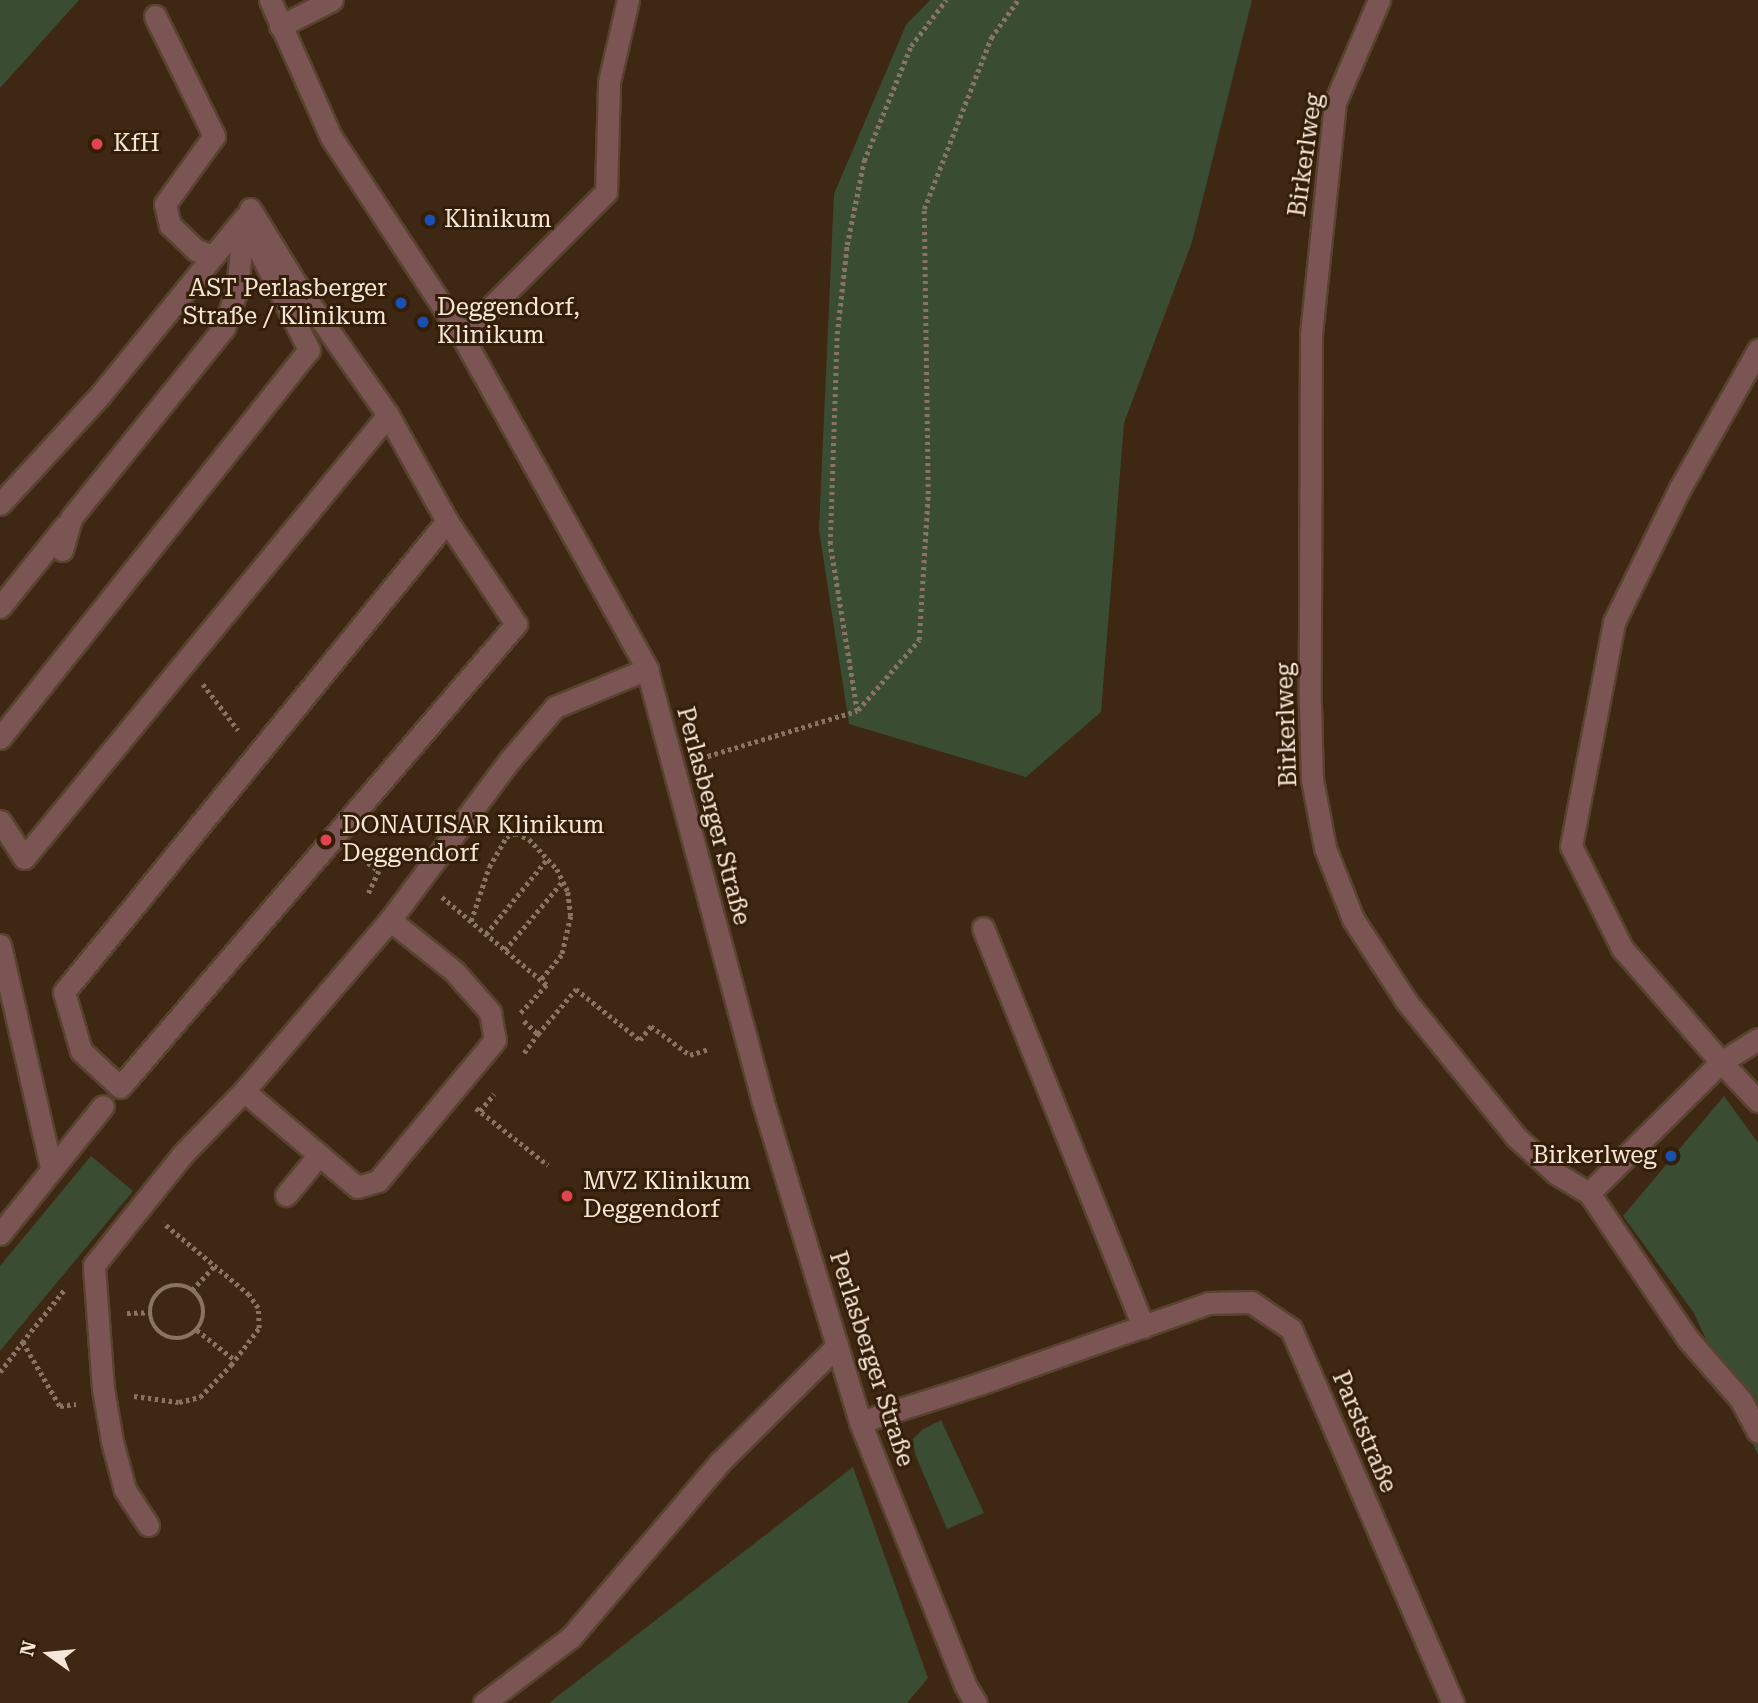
<!DOCTYPE html>
<html>
<head>
<meta charset="utf-8">
<style>
	body { margin:0 }
	#map { position:relative; width:1758px; height:1703px; overflow:hidden; background:#3f2813; font-family:"Roboto Serif",serif }
	div>[style] { position:absolute }
	.green>* { inset:0; background:#3a4d33 }
	.path>* { height:4.5px; margin-top:-2.25px; transform-origin:0; background:repeating-linear-gradient(90deg,#887462 0 3.5px,transparent 0 7px) }
	.path>.ring { margin:-2.25px; padding:0; box-sizing:content-box; background:none; border:4.5px solid #887462; border-radius:50% }
	.roads { filter:drop-shadow(2px 0 #58432f) drop-shadow(-2px 0 #58432f) drop-shadow(0 2px #58432f) drop-shadow(0 -2px #58432f) }
	.minor>* { height:21px; margin:-10.5px; padding:0 10.5px; transform-origin:10.5px; border-radius:10.5px; background:#7a5553 }
	.dots>* { width:19px; height:19px; translate:-50% -50%; box-sizing:border-box; border:4px solid #341e08; border-radius:50% }
	span { translate:-50% -50%; white-space:nowrap; text-align:center; line-height:1.15; -webkit-text-stroke:6px #341e08; paint-order:stroke }
	.poi-label { font-size:24px; color:#f5e6d9 }
	.left { translate:0 -50%; text-align:left }
	.right { translate:-100% -50%; text-align:right }
	.street-label { font-size:24px; color:#f5e6d9 }
	.north { position:absolute; left:14px; top:1619px; width:70px; height:70px; -webkit-text-stroke:5px #341e08; paint-order:stroke; rotate:285deg; font-size:19px; font-weight:700; line-height:28px; text-align:center; color:#f5e6d9 }
	.north::after { content:''; display:block; margin:auto; width:24px; height:32px; background:#f5e6d9; clip-path:polygon(50% 0,100% 100%,50% 72%,0 100%) }
</style>
</head>
<body>
<div id="map">
	<div class="green">
		<div style="clip-path:polygon(0 0,79px 0,0 88px)"></div>
		<div style="clip-path:polygon(930px 0,1252px 0,1192px 242px,1124px 423px,1101px 712px,1026px 777px,849px 724px,819px 530px,834px 194px,906px 25px)"></div>
		<div style="clip-path:polygon(1724px 1096px,1758px 1143px,1758px 1455px,1694px 1313px,1623px 1216px)"></div>
		<div style="clip-path:polygon(91px 1156px,133px 1191px,0 1351px,0 1266px)"></div>
		<div style="clip-path:polygon(941px 1420px,984px 1513px,947px 1529px,915px 1454px,913px 1439px,922px 1430px)"></div>
		<div style="clip-path:polygon(853px 1467px,928px 1678px,907px 1703px,549px 1703px)"></div>
	</div>
	<div class="path">
		<div style="left:203px;top:684px;width:58px;rotate:52.7deg"></div>
		<div style="left:858px;top:710px;width:93px;rotate:-48.9deg"></div>
		<div style="left:919px;top:640px;width:146px;rotate:-86.5deg"></div>
		<div style="left:928px;top:494px;width:285px;rotate:-90.8deg"></div>
		<div style="left:924px;top:209px;width:184px;rotate:-68.6deg"></div>
		<div style="left:991px;top:38px;width:47px;rotate:-54.6deg"></div>
		<div style="left:701px;top:758px;width:163px;rotate:-16.8deg"></div>
		<div style="left:857px;top:711px;width:169px;rotate:-99.2deg"></div>
		<div style="left:830px;top:544px;width:210px;rotate:-88.1deg"></div>
		<div style="left:837px;top:334px;width:90px;rotate:-83.6deg"></div>
		<div style="left:847px;top:245px;width:86px;rotate:-78.6deg"></div>
		<div style="left:864px;top:161px;width:124px;rotate:-67.8deg"></div>
		<div style="left:911px;top:46px;width:58px;rotate:-52.7deg"></div>
		<div style="left:357px;top:854px;width:28px;rotate:38deg"></div>
		<div style="left:379px;top:871px;width:26px;rotate:115deg"></div>
		<div style="left:442px;top:897px;width:137px;rotate:40deg"></div>
		<div style="left:547px;top:985px;width:40px;rotate:133deg"></div>
		<div style="left:471px;top:921px;width:57px;rotate:-71.6deg"></div>
		<div style="left:489px;top:867px;width:34px;rotate:-60deg"></div>
		<div style="left:506px;top:837px;width:11px;rotate:-22deg"></div>
		<div style="left:516px;top:833px;width:14px;rotate:25deg"></div>
		<div style="left:529px;top:839px;width:41px;rotate:47deg"></div>
		<div style="left:557px;top:869px;width:25px;rotate:64deg"></div>
		<div style="left:568px;top:892px;width:24px;rotate:83deg"></div>
		<div style="left:571px;top:916px;width:40px;rotate:103deg"></div>
		<div style="left:562px;top:955px;width:33px;rotate:130deg"></div>
		<div style="left:486px;top:934px;width:98px;rotate:-50.8deg"></div>
		<div style="left:505px;top:950px;width:90px;rotate:-50deg"></div>
		<div style="left:524px;top:1021px;width:19px;rotate:43deg"></div>
		<div style="left:538px;top:1034px;width:59px;rotate:-49.8deg"></div>
		<div style="left:576px;top:989px;width:82px;rotate:38.6deg"></div>
		<div style="left:640px;top:1040px;width:18px;rotate:-52deg"></div>
		<div style="left:651px;top:1026px;width:49px;rotate:36.6deg"></div>
		<div style="left:690px;top:1055px;width:19px;rotate:-18deg"></div>
		<div style="left:524px;top:1053px;width:24px;rotate:-54deg"></div>
		<div style="left:476px;top:1108px;width:92px;rotate:38.4deg"></div>
		<div style="left:480px;top:1111px;width:22px;rotate:-51deg"></div>
		<div class="ring" style="left:150px;top:1285px;width:49.5px;height:49.5px"></div>
		<div style="left:192px;top:1290px;width:34px;rotate:-47deg"></div>
		<div style="left:64px;top:1291px;width:65px;rotate:128.8deg"></div>
		<div style="left:23px;top:1342px;width:74px;rotate:60deg"></div>
		<div style="left:60px;top:1406px;width:16px;rotate:-7deg"></div>
		<div style="left:127px;top:1313px;width:23px;rotate:-2deg"></div>
		<div style="left:197px;top:1330px;width:48px;rotate:38.3deg"></div>
		<div style="left:0;top:1372px;width:38px;rotate:-53deg"></div>
		<div style="left:134px;top:1396px;width:45px;rotate:7.6deg"></div>
		<div style="left:179px;top:1402px;width:22px;rotate:-13deg"></div>
		<div style="left:200px;top:1397px;width:45px;rotate:-45.9deg"></div>
		<div style="left:231px;top:1365px;width:46px;rotate:-52.9deg"></div>
		<div style="left:259px;top:1328px;width:20px;rotate:-93deg"></div>
		<div style="left:258px;top:1308px;width:16px;rotate:-125deg"></div>
		<div style="left:249px;top:1295px;width:112px;rotate:-140.1deg"></div>
	</div>
	<div class="roads">
		<div class="minor">
			<div style="left:270px;top:0;width:150px;rotate:66deg"></div>
			<div style="left:331px;top:137px;width:238px;rotate:56.6deg"></div>
			<div style="left:462px;top:336px;width:381px;rotate:60.9deg"></div>
			<div style="left:647px;top:669px;width:445px;rotate:75deg"></div>
			<div style="left:762px;top:1099px;width:338px;rotate:73.1deg"></div>
			<div style="left:860px;top:1422px;width:283px;rotate:68.2deg"></div>
			<div style="left:965px;top:1685px;width:21px;rotate:59deg"></div>
			<div style="left:1379px;top:0;width:111px;rotate:113.3deg"></div>
			<div style="left:1335px;top:102px;width:234px;rotate:95.9deg"></div>
			<div style="left:1311px;top:335px;width:369px;rotate:90.2deg"></div>
			<div style="left:1310px;top:704px;width:75px;rotate:88.5deg"></div>
			<div style="left:1312px;top:779px;width:70px;rotate:79.3deg"></div>
			<div style="left:1325px;top:848px;width:76px;rotate:68.5deg"></div>
			<div style="left:1353px;top:919px;width:98px;rotate:57.1deg"></div>
			<div style="left:1406px;top:1001px;width:175px;rotate:51deg"></div>
			<div style="left:1516px;top:1137px;width:55px;rotate:42.1deg"></div>
			<div style="left:1557px;top:1174px;width:37px;rotate:31deg"></div>
			<div style="left:1589px;top:1193px;width:175px;rotate:55.9deg"></div>
			<div style="left:1687px;top:1338px;width:82px;rotate:48.9deg"></div>
			<div style="left:1741px;top:1400px;width:36px;rotate:62deg"></div>
			<div style="left:155px;top:16px;width:134px;rotate:63.8deg"></div>
			<div style="left:214px;top:136px;width:84px;rotate:125.8deg"></div>
			<div style="left:165px;top:204px;width:22px;rotate:77deg"></div>
			<div style="left:170px;top:225px;width:36px;rotate:44deg"></div>
			<div style="left:196px;top:250px;width:18px;rotate:19deg"></div>
			<div style="left:280px;top:26px;width:58px;rotate:-26.6deg"></div>
			<div style="left:250px;top:209px;width:88px;rotate:58.5deg"></div>
			<div style="left:296px;top:284px;width:160px;rotate:54.9deg"></div>
			<div style="left:388px;top:415px;width:121px;rotate:60.9deg"></div>
			<div style="left:447px;top:521px;width:124px;rotate:56.2deg"></div>
			<div style="left:516px;top:624px;width:609px;rotate:130.54deg"></div>
			<div style="left:120px;top:1087px;width:53px;rotate:-137.3deg"></div>
			<div style="left:81px;top:1051px;width:61px;rotate:-106.1deg"></div>
			<div style="left:64px;top:992px;width:607px;rotate:-50.88deg"></div>
			<div style="left:462px;top:336px;width:204px;rotate:-45deg"></div>
			<div style="left:606px;top:192px;width:110px;rotate:-88.4deg"></div>
			<div style="left:609px;top:82px;width:84px;rotate:-77deg"></div>
			<div style="left:0;top:504px;width:149px;rotate:-47.4deg"></div>
			<div style="left:101px;top:394px;width:227px;rotate:-50.9deg"></div>
			<div style="left:62px;top:550px;width:33px;rotate:-74deg"></div>
			<div style="left:71px;top:518px;width:244px;rotate:-51.2deg"></div>
			<div style="left:224px;top:328px;width:41px;rotate:-71.6deg"></div>
			<div style="left:237px;top:289px;width:69px;rotate:-84.2deg"></div>
			<div style="left:0;top:607px;width:104px;rotate:-51.3deg"></div>
			<div style="left:0;top:738px;width:496px;rotate:-51.5deg"></div>
			<div style="left:309px;top:350px;width:127px;rotate:-116.6deg"></div>
			<div style="left:0;top:821px;width:44px;rotate:57deg"></div>
			<div style="left:24px;top:858px;width:573px;rotate:-50.59deg"></div>
			<div style="left:390px;top:920px;width:199px;rotate:-53.2deg"></div>
			<div style="left:509px;top:761px;width:71px;rotate:-49.6deg"></div>
			<div style="left:555px;top:707px;width:100px;rotate:-22.4deg"></div>
			<div style="left:983px;top:928px;width:430px;rotate:68.1deg"></div>
			<div style="left:0;top:945px;width:228px;rotate:77.1deg"></div>
			<div style="left:1758px;top:1039px;width:44px;rotate:148.1deg"></div>
			<div style="left:1721px;top:1062px;width:54px;rotate:46.5deg"></div>
			<div style="left:1589px;top:1193px;width:186px;rotate:-44.8deg"></div>
			<div style="left:1721px;top:1062px;width:151px;rotate:-131deg"></div>
			<div style="left:1622px;top:948px;width:114px;rotate:-116.6deg"></div>
			<div style="left:1571px;top:846px;width:228px;rotate:-79.1deg"></div>
			<div style="left:1614px;top:622px;width:149px;rotate:-63.8deg"></div>
			<div style="left:1680px;top:488px;width:159px;rotate:-60.5deg"></div>
			<div style="left:286px;top:1195px;width:52px;rotate:-50.5deg"></div>
			<div style="left:0;top:1234px;width:164px;rotate:-51.2deg"></div>
			<div style="left:860px;top:1422px;width:125px;rotate:-17.7deg"></div>
			<div style="left:979px;top:1384px;width:244px;rotate:-19.4deg"></div>
			<div style="left:1209px;top:1303px;width:42px;rotate:-1.4deg"></div>
			<div style="left:1251px;top:1302px;width:48px;rotate:34deg"></div>
			<div style="left:1291px;top:1329px;width:408px;rotate:66.6deg"></div>
			<div style="left:148px;top:1525px;width:42px;rotate:-123.3deg"></div>
			<div style="left:125px;top:1490px;width:51px;rotate:-104.9deg"></div>
			<div style="left:112px;top:1441px;width:53px;rotate:-99.8deg"></div>
			<div style="left:103px;top:1389px;width:124px;rotate:-94.2deg"></div>
			<div style="left:94px;top:1265px;width:141px;rotate:-51.3deg"></div>
			<div style="left:182px;top:1155px;width:89px;rotate:-45.9deg"></div>
			<div style="left:244px;top:1091px;width:225px;rotate:-49.5deg"></div>
			<div style="left:390px;top:920px;width:82px;rotate:38.6deg"></div>
			<div style="left:454px;top:971px;width:55px;rotate:48.7deg"></div>
			<div style="left:490px;top:1012px;width:28px;rotate:80deg"></div>
			<div style="left:495px;top:1040px;width:183px;rotate:129.7deg"></div>
			<div style="left:378px;top:1181px;width:22px;rotate:164deg"></div>
			<div style="left:357px;top:1187px;width:148px;rotate:-139.7deg"></div>
			<div style="left:484px;top:1703px;width:109px;rotate:-37.2deg"></div>
			<div style="left:571px;top:1637px;width:230px;rotate:-49.6deg"></div>
			<div style="left:720px;top:1462px;width:165px;rotate:-44.8deg"></div>
		</div>
	</div>
	<div class="dots">
		<div style="left:97px;top:144px;background:#e0444e"></div>
		<div style="left:430px;top:220px;background:#1a4fb4"></div>
		<div style="left:401px;top:303px;background:#1a4fb4"></div>
		<div style="left:423px;top:322px;background:#1a4fb4"></div>
		<div style="left:326px;top:840px;background:#e0444e"></div>
		<div style="left:1671px;top:1156px;background:#1a4fb4"></div>
		<div style="left:567px;top:1196px;background:#e0444e"></div>
	</div>
	<div class="poi-label">
		<span class="left" style="left:113px;top:144px">KfH</span>
		<span class="left" style="left:444px;top:220px">Klinikum</span>
		<span class="right" style="left:387px;top:303px">AST Perlasberger<br>Straße / Klinikum</span>
		<span class="left" style="left:437px;top:322px">Deggendorf,<br>Klinikum</span>
		<span class="left" style="left:342px;top:840px">DONAUISAR Klinikum<br>Deggendorf</span>
		<span class="right" style="left:1657px;top:1156px">Birkerlweg</span>
		<span class="left" style="left:583px;top:1196px">MVZ Klinikum<br>Deggendorf</span>
	</div>
	<div class="street-label">
		<span style="left:1306px;top:155px;rotate:-82deg">Birkerlweg</span>
		<span style="left:1287px;top:725px;rotate:-92deg">Birkerlweg</span>
		<span style="left:713px;top:816px;rotate:75deg">Perlasberger Straße</span>
		<span style="left:871px;top:1359px;rotate:72deg">Perlasberger Straße</span>
		<span style="left:1364px;top:1432px;rotate:67deg">Parststraße</span>
	</div>
	<div class="north">N</div>
</div>
</body>
</html>
